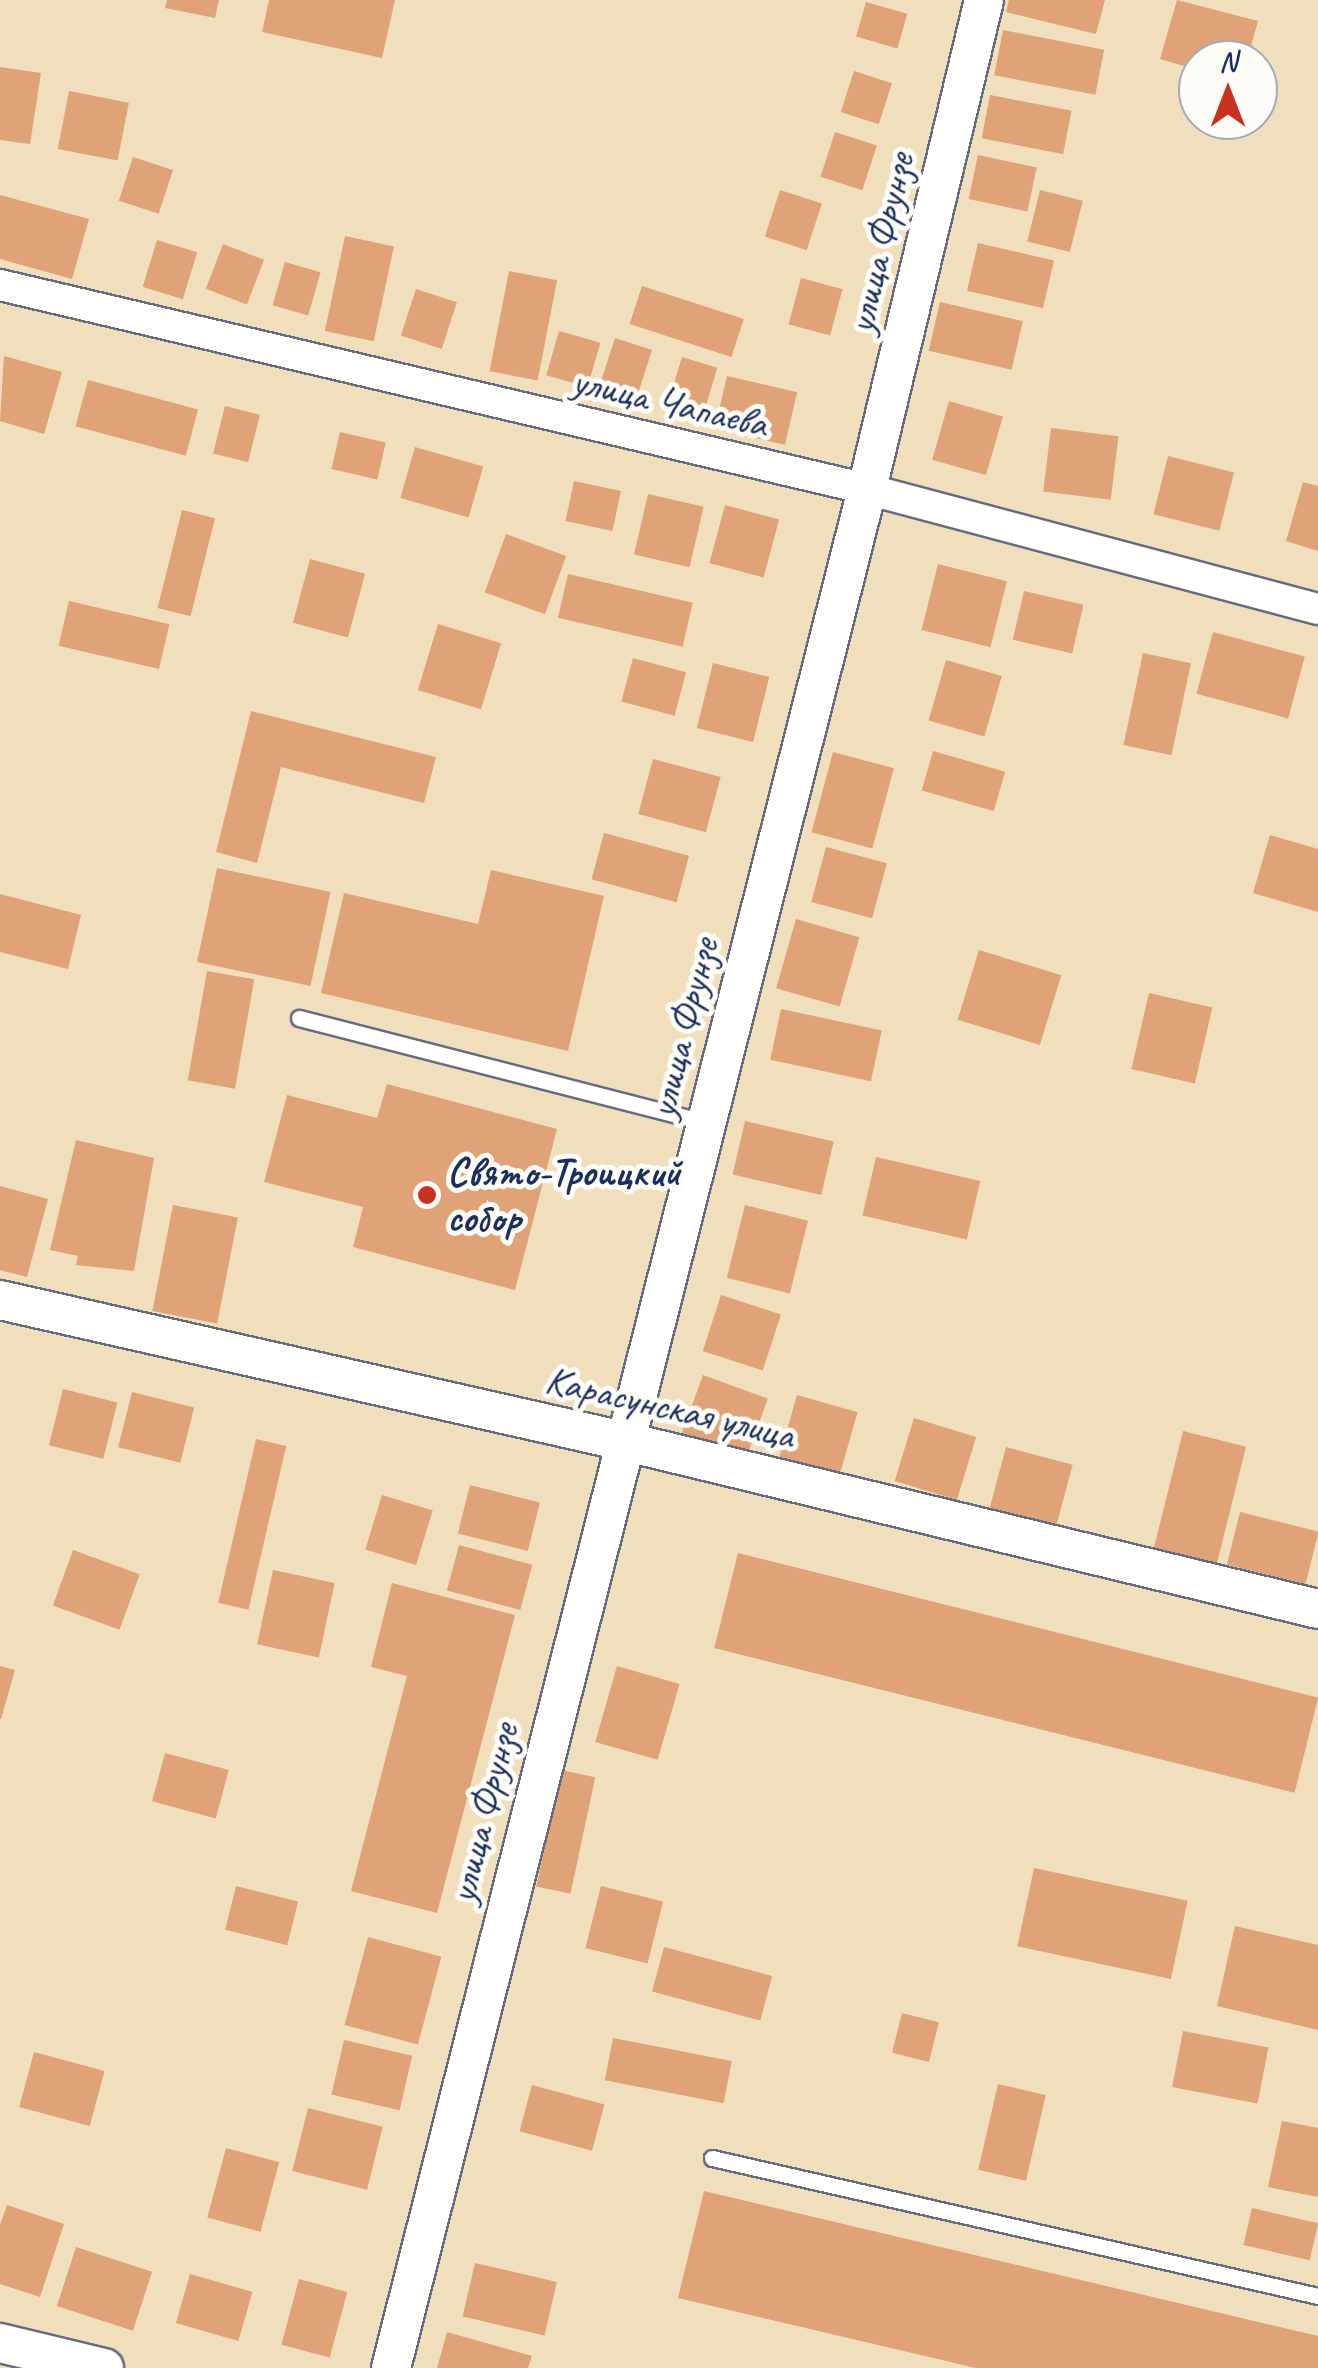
<!DOCTYPE html>
<html>
<head>
<meta charset="utf-8">
<style>
	body { margin:0 }
	#map { position:relative; width:1318px; height:2368px; overflow:hidden; background:#f0debd; font-family:Caveat,sans-serif }
	div>[style] { position:absolute }
	.building>* { inset:0; background:#e0a377; transform-origin:0 0 }
	.roads { filter:drop-shadow(2px 0 #666c7f) drop-shadow(-2px 0 #666c7f) drop-shadow(0 2px #666c7f) drop-shadow(0 -2px #666c7f) }
	.service>* { height:15px; margin:-7.5px; padding:0 7.5px; transform-origin:7.5px; border-radius:7.5px; background:#fff }
	.minor>* { height:30px; margin:-15px; padding:0 15px; transform-origin:15px; border-radius:15px; background:#fff }
	.tertiary>* { height:38px; margin:-19px; padding:0 19px; transform-origin:19px; border-radius:19px; background:#fff }
	.dots>* { width:28px; height:28px; translate:-50% -50%; box-sizing:border-box; border:5px solid #fdfcf7; border-radius:50% }
	span { translate:-50% -50%; white-space:nowrap; text-align:center; line-height:1.15; -webkit-text-stroke:10px #fdfcf7; paint-order:stroke }
	.street-label { font-size:40px; color:#1b2f5e }
	.poi-label { font-size:40px; color:#1b2f5e; font-weight:700 }
	.left { translate:0 -50%; text-align:left }
	.north { position:absolute; left:1178px; top:40px; width:100px; height:100px; box-sizing:border-box; background:#fdfcf7; border:2px solid #a3aaba; border-radius:50%; rotate:0deg; font-size:28px; font-weight:700; line-height:40px; text-align:center; color:#1b2f5e }
	.north::after { content:''; display:block; margin:auto; width:35px; height:45px; background:#c8321e; clip-path:polygon(50% 0,100% 100%,50% 72%,0 100%) }
</style>
</head>
<body>
<div id="map">
	<div class="building">
		<div style="clip-path:polygon(167px 0,219px 0,215px 18px,165px 8px)"></div>
		<div style="clip-path:polygon(269px 0,395px 0,382px 58px,262px 32px)"></div>
		<div style="clip-path:polygon(1009px 0,1105px 0,1096px 34px,1006px 12px)"></div>
		<div style="clip-path:polygon(1177px 0,1258px 21px,1247px 60px,1198px 60px,1198px 70px,1160px 59px)"></div>
		<div style="left:866px;top:2px;width:43px;height:36px;rotate:16deg"></div>
		<div style="left:1003px;top:30px;width:103px;height:46px;rotate:11deg"></div>
		<div style="clip-path:polygon(0 67px,41px 73px,30px 144px,0 140px)"></div>
		<div style="left:854px;top:71px;width:40px;height:43px;rotate:18deg"></div>
		<div style="left:69px;top:91px;width:61px;height:59px;rotate:11deg"></div>
		<div style="left:990px;top:95px;width:83px;height:44px;rotate:11deg"></div>
		<div style="left:835px;top:132px;width:44px;height:47px;rotate:18deg"></div>
		<div style="left:978px;top:155px;width:60px;height:45px;rotate:12deg"></div>
		<div style="left:133px;top:157px;width:42px;height:46px;rotate:18deg"></div>
		<div style="left:780px;top:190px;width:44px;height:49px;rotate:18deg"></div>
		<div style="left:1040px;top:190px;width:44px;height:53px;rotate:14deg"></div>
		<div style="clip-path:polygon(0 195px,89px 219px,72px 279px,0 259px)"></div>
		<div style="left:345px;top:236px;width:50px;height:97px;rotate:12deg"></div>
		<div style="left:157px;top:240px;width:42px;height:49px;rotate:17deg"></div>
		<div style="left:978px;top:243px;width:78px;height:49px;rotate:13deg"></div>
		<div style="left:223px;top:244px;width:44px;height:48px;rotate:21deg"></div>
		<div style="left:285px;top:262px;width:37px;height:45px;rotate:16deg"></div>
		<div style="left:509px;top:271px;width:49px;height:102px;rotate:11deg"></div>
		<div style="left:801px;top:278px;width:43px;height:48px;rotate:15deg"></div>
		<div style="left:642px;top:286px;width:107px;height:40px;rotate:18deg"></div>
		<div style="left:416px;top:289px;width:43px;height:49px;rotate:18deg"></div>
		<div style="left:940px;top:302px;width:85px;height:50px;rotate:13deg"></div>
		<div style="left:559px;top:331px;width:43px;height:46px;rotate:16deg"></div>
		<div style="left:615px;top:338px;width:39px;height:52px;rotate:18deg"></div>
		<div style="clip-path:polygon(4px 356px,62px 372px,44px 434px,0 421px)"></div>
		<div style="left:682px;top:357px;width:37px;height:48px;rotate:17deg"></div>
		<div style="left:727px;top:376px;width:72px;height:54px;rotate:13deg"></div>
		<div style="left:88px;top:380px;width:114px;height:48px;rotate:15deg"></div>
		<div style="left:949px;top:401px;width:56px;height:61px;rotate:16deg"></div>
		<div style="left:225px;top:406px;width:36px;height:49px;rotate:14deg"></div>
		<div style="left:1051px;top:428px;width:68px;height:64px;rotate:7deg"></div>
		<div style="left:340px;top:432px;width:47px;height:38px;rotate:13deg"></div>
		<div style="left:415px;top:447px;width:71px;height:53px;rotate:16deg"></div>
		<div style="left:1168px;top:456px;width:68px;height:60px;rotate:14deg"></div>
		<div style="left:574px;top:481px;width:48px;height:41px;rotate:12deg"></div>
		<div style="clip-path:polygon(1303px 482px,1318px 486px,1318px 551px,1286px 541px)"></div>
		<div style="left:648px;top:494px;width:57px;height:62px;rotate:13deg"></div>
		<div style="left:725px;top:505px;width:56px;height:60px;rotate:15deg"></div>
		<div style="left:182px;top:510px;width:34px;height:101px;rotate:14deg"></div>
		<div style="left:506px;top:534px;width:64px;height:62px;rotate:20deg"></div>
		<div style="left:310px;top:559px;width:57px;height:66px;rotate:15deg"></div>
		<div style="left:938px;top:564px;width:71px;height:68px;rotate:14deg"></div>
		<div style="left:568px;top:574px;width:128px;height:45px;rotate:13deg"></div>
		<div style="left:1024px;top:591px;width:61px;height:50px;rotate:13deg"></div>
		<div style="left:69px;top:601px;width:103px;height:46px;rotate:13deg"></div>
		<div style="left:438px;top:624px;width:66px;height:69px;rotate:17deg"></div>
		<div style="left:1213px;top:632px;width:95px;height:64px;rotate:15deg"></div>
		<div style="left:1143px;top:653px;width:49px;height:94px;rotate:12deg"></div>
		<div style="left:633px;top:658px;width:55px;height:45px;rotate:15deg"></div>
		<div style="left:946px;top:660px;width:58px;height:63px;rotate:16deg"></div>
		<div style="left:713px;top:663px;width:58px;height:67px;rotate:14deg"></div>
		<div style="clip-path:polygon(251px 711px,436px 757px,424px 803px,281px 767px,257px 863px,216px 852px)"></div>
		<div style="left:933px;top:751px;width:75px;height:41px;rotate:16deg"></div>
		<div style="left:833px;top:752px;width:63px;height:83px;rotate:15deg"></div>
		<div style="left:653px;top:759px;width:70px;height:57px;rotate:15deg"></div>
		<div style="left:604px;top:833px;width:88px;height:48px;rotate:15deg"></div>
		<div style="clip-path:polygon(1270px 835px,1318px 849px,1318px 912px,1253px 893px)"></div>
		<div style="left:826px;top:847px;width:63px;height:57px;rotate:15deg"></div>
		<div style="left:217px;top:868px;width:116px;height:96px;rotate:12deg"></div>
		<div style="clip-path:polygon(491px 870px,604px 896px,568px 1051px,321px 993px,344px 893px,478px 924px)"></div>
		<div style="clip-path:polygon(0 894px,81px 915px,68px 969px,0 952px)"></div>
		<div style="left:796px;top:919px;width:66px;height:72px;rotate:16deg"></div>
		<div style="left:979px;top:950px;width:86px;height:73px;rotate:17deg"></div>
		<div style="left:207px;top:971px;width:48px;height:111px;rotate:10deg"></div>
		<div style="left:1149px;top:993px;width:65px;height:78px;rotate:13deg"></div>
		<div style="left:781px;top:1009px;width:103px;height:52px;rotate:12deg"></div>
		<div style="clip-path:polygon(387px 1084px,557px 1129px,515px 1290px,353px 1247px,363px 1207px,264px 1182px,287px 1095px,377px 1118px)"></div>
		<div style="left:745px;top:1121px;width:91px;height:55px;rotate:13deg"></div>
		<div style="clip-path:polygon(76px 1140px,154px 1158px,134px 1271px,76px 1265px,78px 1256px,50px 1250px)"></div>
		<div style="left:876px;top:1157px;width:107px;height:60px;rotate:13deg"></div>
		<div style="clip-path:polygon(0 1186px,48px 1199px,27px 1277px,0 1270px)"></div>
		<div style="left:173px;top:1205px;width:66px;height:108px;rotate:11deg"></div>
		<div style="left:745px;top:1205px;width:65px;height:75px;rotate:14deg"></div>
		<div style="left:721px;top:1295px;width:63px;height:59px;rotate:18deg"></div>
		<div style="left:703px;top:1375px;width:69px;height:68px;rotate:20deg"></div>
		<div style="left:63px;top:1389px;width:56px;height:58px;rotate:14deg"></div>
		<div style="left:132px;top:1392px;width:64px;height:57px;rotate:14deg"></div>
		<div style="left:797px;top:1395px;width:63px;height:72px;rotate:16deg"></div>
		<div style="left:914px;top:1418px;width:65px;height:66px;rotate:17deg"></div>
		<div style="left:1183px;top:1431px;width:65px;height:126px;rotate:14deg"></div>
		<div style="left:256px;top:1439px;width:31px;height:168px;rotate:13deg"></div>
		<div style="left:1006px;top:1447px;width:69px;height:73px;rotate:15deg"></div>
		<div style="left:470px;top:1485px;width:72px;height:50px;rotate:14deg"></div>
		<div style="left:382px;top:1495px;width:53px;height:57px;rotate:17deg"></div>
		<div style="left:1240px;top:1512px;width:81px;height:54px;rotate:14deg"></div>
		<div style="left:459px;top:1545px;width:76px;height:47px;rotate:15deg"></div>
		<div style="left:73px;top:1550px;width:71px;height:59px;rotate:20deg"></div>
		<div style="left:738px;top:1553px;width:598px;height:98px;rotate:14deg"></div>
		<div style="left:273px;top:1570px;width:63px;height:76px;rotate:12deg"></div>
		<div style="clip-path:polygon(392px 1583px,515px 1615px,437px 1913px,351px 1891px,407px 1676px,371px 1667px)"></div>
		<div style="clip-path:polygon(0 1666px,15px 1670px,1px 1719px,0 1719px)"></div>
		<div style="left:617px;top:1666px;width:65px;height:79px;rotate:16deg"></div>
		<div style="left:165px;top:1753px;width:66px;height:50px;rotate:15deg"></div>
		<div style="left:561px;top:1770px;width:35px;height:119px;rotate:12deg"></div>
		<div style="left:1034px;top:1868px;width:157px;height:80px;rotate:12deg"></div>
		<div style="left:236px;top:1886px;width:64px;height:45px;rotate:14deg"></div>
		<div style="left:601px;top:1886px;width:64px;height:64px;rotate:14deg"></div>
		<div style="clip-path:polygon(1235px 1926px,1318px 1945px,1318px 2030px,1217px 2006px)"></div>
		<div style="left:368px;top:1937px;width:76px;height:91px;rotate:15deg"></div>
		<div style="left:664px;top:1947px;width:112px;height:46px;rotate:15deg"></div>
		<div style="left:902px;top:2013px;width:38px;height:41px;rotate:14deg"></div>
		<div style="left:1183px;top:2031px;width:87px;height:57px;rotate:11deg"></div>
		<div style="left:613px;top:2038px;width:121px;height:43px;rotate:11deg"></div>
		<div style="left:344px;top:2040px;width:70px;height:56px;rotate:13deg"></div>
		<div style="left:34px;top:2052px;width:73px;height:57px;rotate:15deg"></div>
		<div style="left:998px;top:2084px;width:49px;height:88px;rotate:13deg"></div>
		<div style="left:532px;top:2085px;width:75px;height:48px;rotate:15deg"></div>
		<div style="left:308px;top:2108px;width:77px;height:65px;rotate:14deg"></div>
		<div style="clip-path:polygon(1282px 2121px,1318px 2128px,1318px 2197px,1268px 2187px)"></div>
		<div style="left:226px;top:2148px;width:55px;height:72px;rotate:15deg"></div>
		<div style="clip-path:polygon(704px 2191px,1318px 2336px,1318px 2368px,976px 2368px,678px 2298px)"></div>
		<div style="clip-path:polygon(7px 2205px,64px 2224px,40px 2297px,0 2284px,0 2225px)"></div>
		<div style="left:1252px;top:2208px;width:68px;height:38px;rotate:13deg"></div>
		<div style="left:76px;top:2247px;width:80px;height:62px;rotate:18deg"></div>
		<div style="left:475px;top:2263px;width:84px;height:55px;rotate:13deg"></div>
		<div style="left:190px;top:2274px;width:65px;height:51px;rotate:16deg"></div>
		<div style="left:299px;top:2279px;width:50px;height:68px;rotate:15deg"></div>
		<div style="clip-path:polygon(447px 2332px,532px 2356px,528px 2368px,437px 2368px)"></div>
	</div>
	<div class="roads">
		<div class="service">
			<div style="left:299px;top:1018px;width:419px;rotate:14.4deg"></div>
			<div style="left:712px;top:2158px;width:622px;rotate:12.83deg"></div>
		</div>
		<div class="minor">
			<div style="left:0;top:285px;width:891px;rotate:13.24deg"></div>
			<div style="left:867px;top:489px;width:467px;rotate:14.9deg"></div>
		</div>
		<div class="tertiary">
			<div style="left:0;top:1300px;width:639px;rotate:12.75deg"></div>
			<div style="left:623px;top:1441px;width:715px;rotate:13.59deg"></div>
			<div style="left:0;top:2343px;width:107px;rotate:13.5deg"></div>
			<div style="left:391px;top:2368px;width:1938px;rotate:-75.78deg"></div>
			<div style="left:867px;top:489px;width:503px;rotate:-76.54deg"></div>
		</div>
	</div>
	<div class="dots">
		<div style="left:427px;top:1195px;background:#c8321e"></div>
	</div>
	<div class="street-label">
		<span style="left:880px;top:243px;rotate:-77deg">улица Фрунзе</span>
		<span style="left:670px;top:402px;rotate:13deg">улица Чапаева</span>
		<span style="left:683px;top:1028px;rotate:-76deg">улица Фрунзе</span>
		<span style="left:670px;top:1407px;rotate:13deg">Карасунская улица</span>
		<span style="left:483px;top:1813px;rotate:-76deg">улица Фрунзе</span>
	</div>
	<div class="poi-label">
		<span class="left" style="left:447px;top:1195px">Свято-Троицкий<br>собор</span>
	</div>
	<div class="north">N</div>
</div>
</body>
</html>
